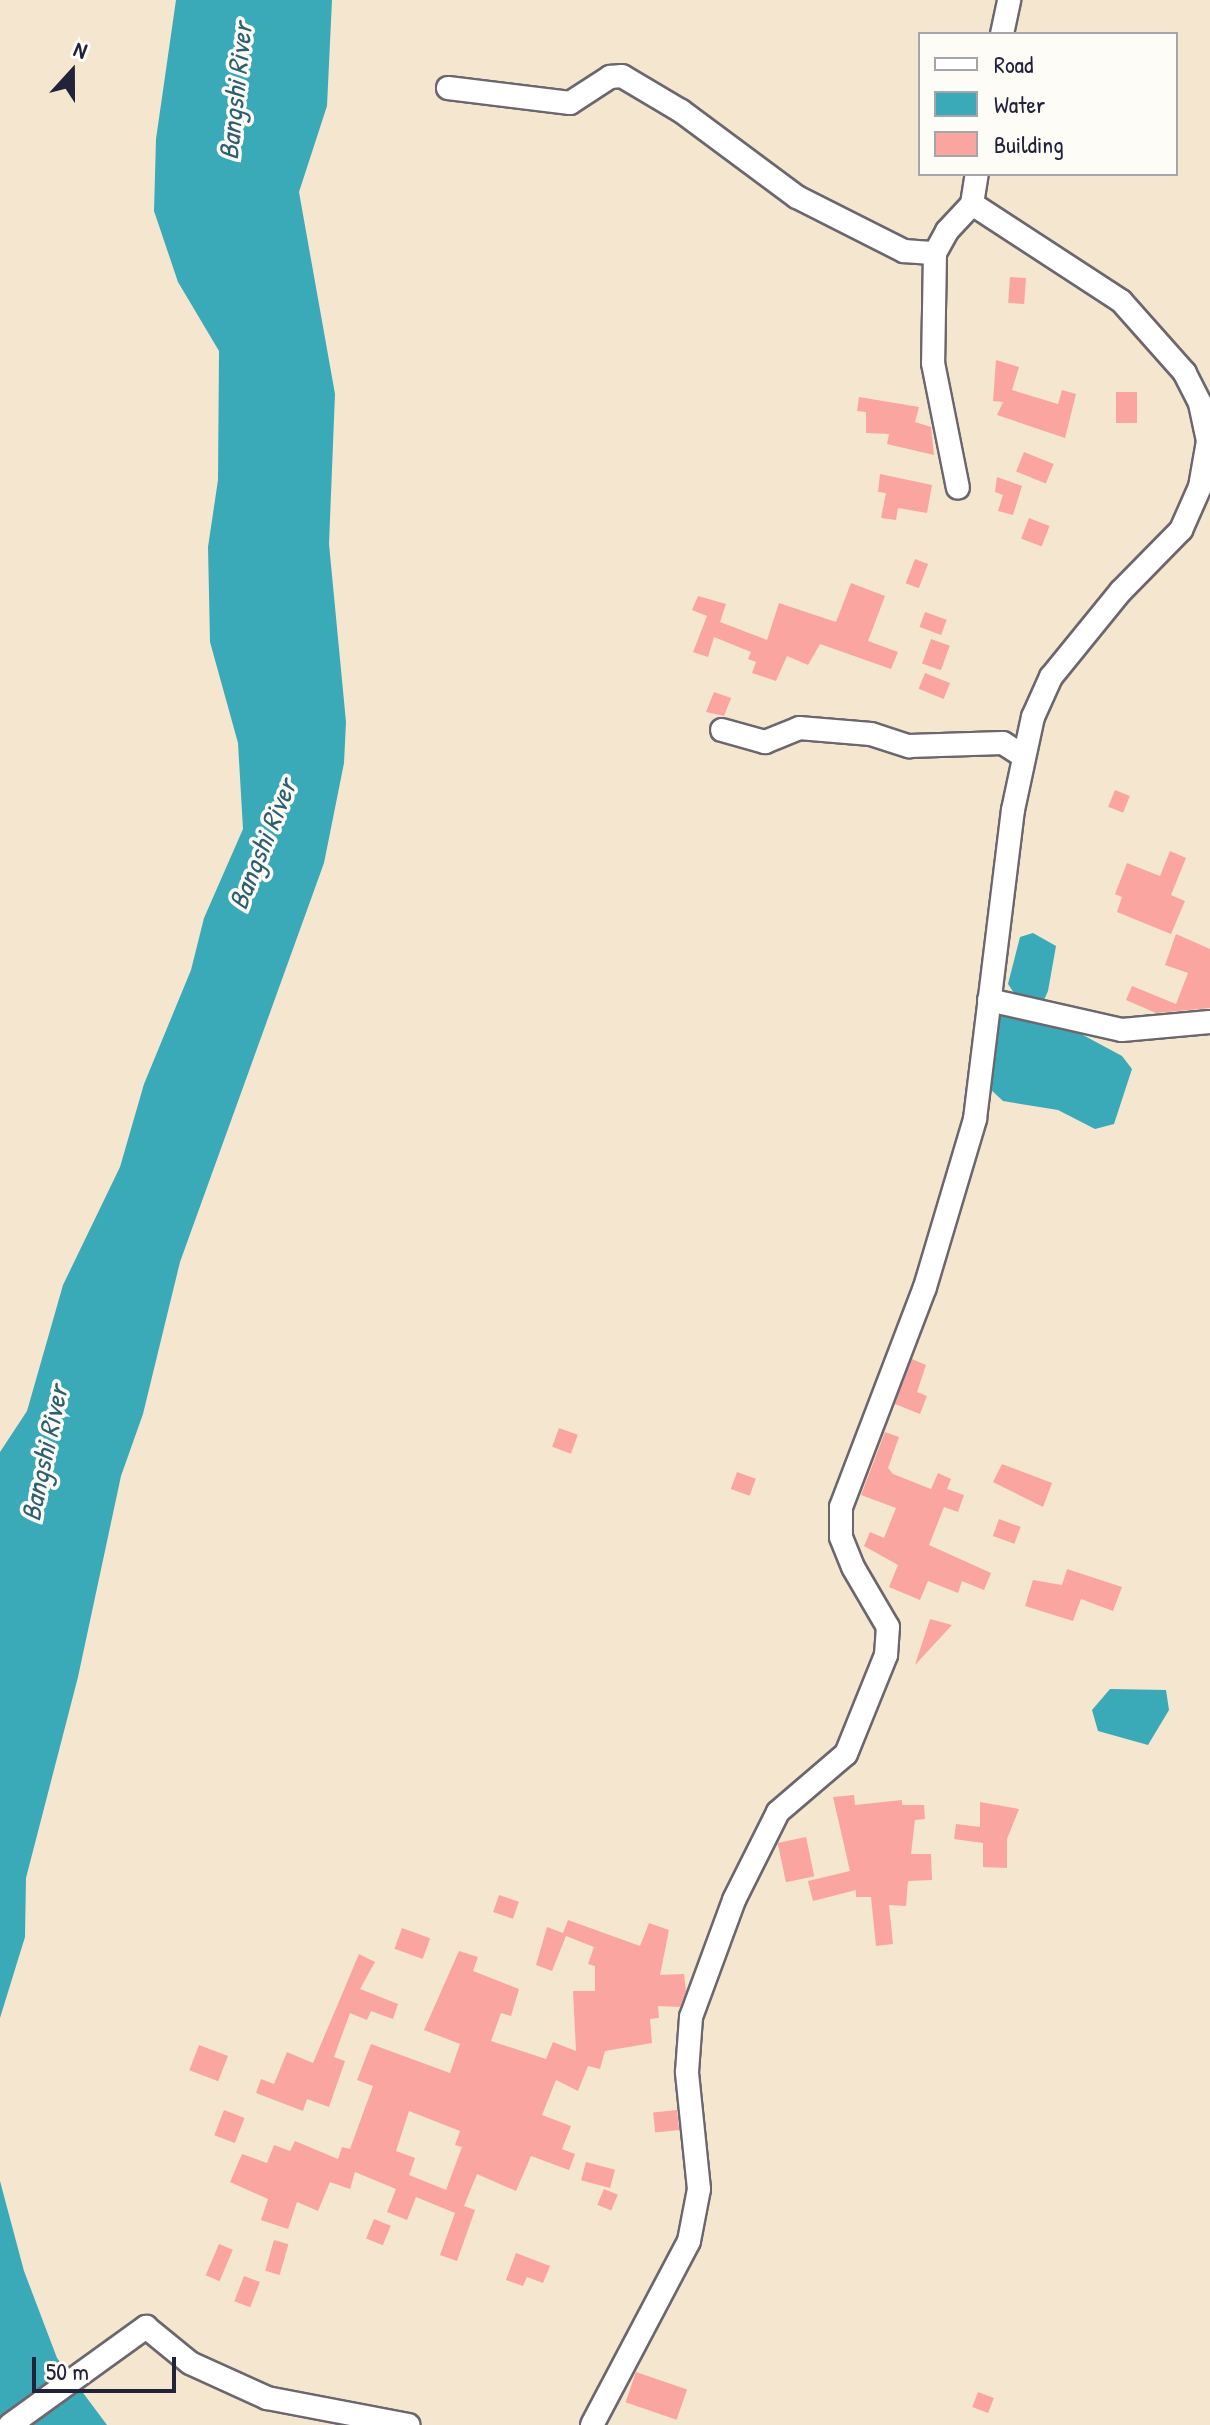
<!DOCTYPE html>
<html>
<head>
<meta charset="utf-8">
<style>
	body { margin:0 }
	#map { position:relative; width:1210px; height:2425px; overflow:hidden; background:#f5e6cf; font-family:"Patrick Hand",sans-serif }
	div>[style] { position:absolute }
	.water>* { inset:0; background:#3aaab8 }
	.building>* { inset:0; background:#faa5a0; transform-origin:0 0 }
	.roads { filter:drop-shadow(2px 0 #6c676f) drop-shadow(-2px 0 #6c676f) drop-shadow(0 2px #6c676f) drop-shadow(0 -2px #6c676f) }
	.minor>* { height:22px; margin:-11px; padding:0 11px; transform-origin:11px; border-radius:11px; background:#fff }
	span { translate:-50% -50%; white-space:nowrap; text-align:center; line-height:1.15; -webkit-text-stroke:7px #fdfcf7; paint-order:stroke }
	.water-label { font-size:28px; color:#2d5f73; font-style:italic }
	.legend { position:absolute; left:918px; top:32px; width:260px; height:144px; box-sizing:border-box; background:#fdfcf7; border:2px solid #a5a5ac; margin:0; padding:10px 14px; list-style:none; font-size:24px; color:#22223b }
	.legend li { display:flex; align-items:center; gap:16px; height:40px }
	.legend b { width:40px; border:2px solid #a5a5ac }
	.north { position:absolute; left:32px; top:32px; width:80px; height:80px; -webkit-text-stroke:6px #fdfcf7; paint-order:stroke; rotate:21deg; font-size:22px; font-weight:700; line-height:32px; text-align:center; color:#22223b }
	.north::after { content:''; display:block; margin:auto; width:28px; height:36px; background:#22223b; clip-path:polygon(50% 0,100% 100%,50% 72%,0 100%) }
	.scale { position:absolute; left:32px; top:2357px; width:144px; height:36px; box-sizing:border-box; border:4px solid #22223b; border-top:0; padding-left:10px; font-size:24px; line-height:28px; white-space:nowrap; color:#22223b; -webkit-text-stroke:6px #fdfcf7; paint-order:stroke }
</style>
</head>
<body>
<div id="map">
	<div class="water">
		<div style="clip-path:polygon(176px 0,332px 0,327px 106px,299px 192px,335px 394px,329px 544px,346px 722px,344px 763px,324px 863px,180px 1262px,143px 1414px,121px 1476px,78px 1677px,26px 1878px,25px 1937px,0 2018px,0 1452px,27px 1411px,63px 1285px,120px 1167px,144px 1084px,191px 970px,204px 918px,243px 829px,238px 743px,210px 642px,208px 547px,218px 480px,219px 351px,178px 282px,154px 211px,156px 139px)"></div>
		<div style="clip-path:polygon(1033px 933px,1056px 946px,1048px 991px,1044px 1000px,1034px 1002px,1018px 999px,1008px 984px,1020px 937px)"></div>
		<div style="clip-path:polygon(1014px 1015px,1070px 1028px,1122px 1056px,1132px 1069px,1114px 1124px,1095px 1129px,1058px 1110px,1003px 1101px,989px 1088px,992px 1034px,1000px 1016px)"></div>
		<div style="clip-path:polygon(1110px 1689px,1166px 1690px,1169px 1710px,1148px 1745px,1098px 1731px,1092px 1710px)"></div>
		<div style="clip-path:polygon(0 2181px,24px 2271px,57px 2358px,107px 2425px,0 2425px)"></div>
	</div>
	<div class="building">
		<div style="left:1010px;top:277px;width:16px;height:26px;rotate:4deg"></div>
		<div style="clip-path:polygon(996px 360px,1019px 367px,1012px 390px,1058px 404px,1062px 390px,1076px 394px,1065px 438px,997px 415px,1003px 402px,993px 401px)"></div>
		<div style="left:1116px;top:392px;width:21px;height:31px"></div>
		<div style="clip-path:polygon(859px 397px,919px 407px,915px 422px,931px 427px,934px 455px,887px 444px,889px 434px,866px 433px,866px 412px,857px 411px)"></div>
		<div style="left:1024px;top:452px;width:32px;height:21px;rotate:22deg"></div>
		<div style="clip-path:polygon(880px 474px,932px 485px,927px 513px,898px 508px,896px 520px,881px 518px,886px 493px,878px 492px)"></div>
		<div style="clip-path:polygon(997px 477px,1022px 486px,1013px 515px,998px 511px,1003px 495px,995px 492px)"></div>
		<div style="left:1029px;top:518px;width:22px;height:22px;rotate:21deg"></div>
		<div style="left:915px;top:559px;width:14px;height:26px;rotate:21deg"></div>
		<div style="clip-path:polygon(851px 583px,885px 596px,868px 641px,898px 652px,891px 669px,820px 644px,808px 665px,787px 656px,776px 681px,752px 673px,756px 662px,748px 659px,751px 652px,714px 637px,708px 657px,693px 652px,707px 616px,692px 610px,698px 596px,726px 604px,720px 622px,767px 640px,779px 603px,836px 622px)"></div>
		<div style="left:925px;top:612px;width:23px;height:16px;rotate:20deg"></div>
		<div style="left:931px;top:639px;width:20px;height:26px;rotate:20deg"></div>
		<div style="left:925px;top:673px;width:27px;height:17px;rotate:22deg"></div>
		<div style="clip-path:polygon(714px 692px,731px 698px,724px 716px,706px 712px)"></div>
		<div style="left:1115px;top:790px;width:16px;height:18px;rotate:22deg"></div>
		<div style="clip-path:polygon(1170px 851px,1186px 858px,1171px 895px,1185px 901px,1171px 934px,1117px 912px,1122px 897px,1115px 894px,1127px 863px,1160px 876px)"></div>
		<div style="clip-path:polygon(1176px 934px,1210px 949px,1210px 1008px,1156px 1013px,1126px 1000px,1132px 986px,1176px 1004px,1188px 973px,1165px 965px)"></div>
		<div style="clip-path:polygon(912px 1359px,926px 1365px,917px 1392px,927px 1396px,920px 1414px,895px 1404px)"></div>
		<div style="left:559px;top:1428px;width:20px;height:20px;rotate:20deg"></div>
		<div style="clip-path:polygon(885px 1432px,899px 1437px,888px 1468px,893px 1474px,931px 1489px,938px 1473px,951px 1479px,947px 1489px,964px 1495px,958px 1512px,944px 1507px,929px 1545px,991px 1573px,984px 1590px,962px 1581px,958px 1593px,928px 1581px,920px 1600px,889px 1587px,898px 1565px,864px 1546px,870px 1532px,884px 1538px,896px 1508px,861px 1495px)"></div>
		<div style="clip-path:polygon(1002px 1464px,1052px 1483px,1043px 1507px,993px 1482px)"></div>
		<div style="left:737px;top:1472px;width:20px;height:18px;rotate:20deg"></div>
		<div style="left:999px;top:1519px;width:23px;height:18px;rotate:20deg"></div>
		<div style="clip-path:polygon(1067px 1569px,1122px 1587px,1113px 1611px,1081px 1599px,1073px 1621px,1025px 1606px,1033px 1580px,1062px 1585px)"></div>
		<div style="clip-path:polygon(930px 1619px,952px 1625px,915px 1665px)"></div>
		<div style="clip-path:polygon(854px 1795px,855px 1805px,902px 1800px,902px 1805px,924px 1805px,925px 1819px,915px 1820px,911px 1854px,931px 1854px,932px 1880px,908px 1881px,906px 1906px,889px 1905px,893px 1944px,876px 1946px,871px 1897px,856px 1897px,856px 1890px,813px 1901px,808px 1881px,850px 1871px,833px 1797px)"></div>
		<div style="clip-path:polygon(980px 1802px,1019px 1809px,1007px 1839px,1007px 1868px,983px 1867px,983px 1843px,954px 1839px,956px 1824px,980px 1827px)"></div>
		<div style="left:806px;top:1837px;width:40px;height:29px;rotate:78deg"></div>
		<div style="left:499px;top:1895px;width:21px;height:18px;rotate:19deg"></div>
		<div style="clip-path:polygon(evenodd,568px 1920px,640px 1946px,649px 1923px,669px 1930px,660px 1975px,684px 1974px,686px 1991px,680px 2007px,658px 2006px,659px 2018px,650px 2019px,652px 2043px,605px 2051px,600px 2069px,588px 2066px,578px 2091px,556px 2080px,542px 2115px,571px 2126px,562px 2149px,575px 2154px,569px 2170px,531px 2156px,516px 2191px,477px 2174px,464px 2206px,475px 2210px,457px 2261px,440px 2255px,455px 2213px,416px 2197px,407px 2220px,387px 2212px,396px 2189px,355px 2172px,350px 2189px,330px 2182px,318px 2211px,297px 2202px,288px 2229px,261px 2220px,268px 2199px,230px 2182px,242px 2154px,267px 2163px,274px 2145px,290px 2151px,295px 2141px,338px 2159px,342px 2147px,350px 2149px,373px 2086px,357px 2080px,371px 2044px,450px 2073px,460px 2044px,424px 2030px,459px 1951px,478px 1957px,473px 1971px,519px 1989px,511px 2016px,501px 2013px,491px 2041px,546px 2059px,553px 2042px,576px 2051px,573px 1991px,595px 1991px,595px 1966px,588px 1964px,594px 1947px,566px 1936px,552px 1971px,536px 1965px,547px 1927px,563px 1933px,568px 1920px,409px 2111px,460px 2131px,455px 2145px,462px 2147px,446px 2190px,409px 2175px,415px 2158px,396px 2151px,409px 2111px)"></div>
		<div style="left:402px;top:1928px;width:30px;height:22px;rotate:20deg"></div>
		<div style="clip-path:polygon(359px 1954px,375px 1962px,360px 1989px,398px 2004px,393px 2019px,371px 2011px,367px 2020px,350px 2013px,334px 2057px,345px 2061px,329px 2107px,307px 2099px,303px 2111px,256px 2093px,261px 2079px,274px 2084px,287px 2052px,313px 2063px)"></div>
		<div style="left:199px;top:2045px;width:31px;height:27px;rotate:21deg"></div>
		<div style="left:224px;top:2110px;width:22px;height:27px;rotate:21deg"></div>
		<div style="left:677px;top:2110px;width:20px;height:24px;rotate:84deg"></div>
		<div style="left:586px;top:2162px;width:30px;height:19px;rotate:15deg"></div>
		<div style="left:604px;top:2189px;width:15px;height:17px;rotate:23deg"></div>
		<div style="left:374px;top:2219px;width:18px;height:21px;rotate:22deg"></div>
		<div style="left:274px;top:2240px;width:15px;height:32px;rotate:16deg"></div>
		<div style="left:219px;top:2244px;width:15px;height:34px;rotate:23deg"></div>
		<div style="clip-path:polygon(516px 2253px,550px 2266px,543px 2283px,527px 2277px,523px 2286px,506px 2280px)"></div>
		<div style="left:244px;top:2276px;width:17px;height:27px;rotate:21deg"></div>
		<div style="left:636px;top:2372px;width:54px;height:32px;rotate:19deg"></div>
		<div style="left:978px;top:2392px;width:17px;height:16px;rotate:21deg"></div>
	</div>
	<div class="roads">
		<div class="minor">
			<div style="left:1002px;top:34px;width:35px;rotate:-78deg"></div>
			<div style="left:448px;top:88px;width:123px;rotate:7deg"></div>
			<div style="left:570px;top:103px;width:48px;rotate:-33deg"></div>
			<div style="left:610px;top:77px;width:12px;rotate:-5deg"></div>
			<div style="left:622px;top:76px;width:69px;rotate:30.7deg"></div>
			<div style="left:681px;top:111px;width:144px;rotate:36.6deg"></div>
			<div style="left:797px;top:197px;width:120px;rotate:26.8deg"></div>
			<div style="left:904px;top:251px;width:31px;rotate:4deg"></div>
			<div style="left:935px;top:253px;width:25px;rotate:-61deg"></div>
			<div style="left:947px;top:231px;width:37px;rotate:-47deg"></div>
			<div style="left:935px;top:253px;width:110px;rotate:91deg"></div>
			<div style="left:933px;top:363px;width:127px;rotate:78.7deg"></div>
			<div style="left:722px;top:730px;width:45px;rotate:15.6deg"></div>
			<div style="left:765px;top:742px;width:37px;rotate:-22deg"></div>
			<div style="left:799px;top:728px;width:72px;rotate:4.8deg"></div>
			<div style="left:871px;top:734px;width:40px;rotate:18deg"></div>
			<div style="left:909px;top:746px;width:94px;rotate:-1.8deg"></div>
			<div style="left:1003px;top:743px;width:24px;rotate:33deg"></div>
			<div style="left:989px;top:1000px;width:136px;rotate:12.7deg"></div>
			<div style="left:1122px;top:1030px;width:88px;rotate:-5.2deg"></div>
			<div style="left:10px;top:2425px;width:168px;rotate:-35.8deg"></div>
			<div style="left:146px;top:2327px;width:57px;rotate:39.3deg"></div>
			<div style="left:190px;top:2363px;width:85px;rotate:24.4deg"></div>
			<div style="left:267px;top:2398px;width:144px;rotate:10.8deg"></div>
			<div style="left:592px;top:2425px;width:208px;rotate:-62.2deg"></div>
			<div style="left:689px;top:2241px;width:53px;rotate:-79.1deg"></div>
			<div style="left:699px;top:2189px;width:118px;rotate:-95.9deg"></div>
			<div style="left:687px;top:2072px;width:55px;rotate:-85.8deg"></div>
			<div style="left:691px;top:2017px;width:125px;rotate:-69.8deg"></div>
			<div style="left:734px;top:1900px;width:98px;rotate:-63.4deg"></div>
			<div style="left:778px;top:1812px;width:89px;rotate:-40.5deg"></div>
			<div style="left:846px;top:1754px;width:107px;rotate:-68deg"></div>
			<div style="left:886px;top:1655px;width:28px;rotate:-86deg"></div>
			<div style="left:888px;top:1627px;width:69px;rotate:-120.3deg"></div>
			<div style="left:853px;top:1567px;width:32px;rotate:-112deg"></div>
			<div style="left:841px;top:1537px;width:30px;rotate:-90deg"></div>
			<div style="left:841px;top:1507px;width:235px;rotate:-69.1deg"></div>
			<div style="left:925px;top:1287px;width:175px;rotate:-73.4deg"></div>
			<div style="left:975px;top:1119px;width:311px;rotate:-83deg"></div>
			<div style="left:1013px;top:810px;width:95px;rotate:-77.9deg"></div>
			<div style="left:1033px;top:717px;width:44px;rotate:-65.8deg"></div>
			<div style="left:1051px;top:677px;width:111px;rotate:-50.9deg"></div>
			<div style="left:1121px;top:591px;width:86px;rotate:-45.5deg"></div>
			<div style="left:1181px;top:530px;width:47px;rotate:-66.2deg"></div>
			<div style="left:1200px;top:487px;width:47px;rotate:-80.1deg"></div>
			<div style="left:1208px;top:441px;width:39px;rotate:-102deg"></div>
			<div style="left:1200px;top:403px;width:34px;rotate:-117deg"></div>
			<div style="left:1185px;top:373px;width:96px;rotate:-131.6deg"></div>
			<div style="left:1121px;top:301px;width:178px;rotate:-146.9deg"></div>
			<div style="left:972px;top:204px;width:30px;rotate:-81deg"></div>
		</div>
	</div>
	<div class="water-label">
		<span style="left:235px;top:91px;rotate:-84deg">Bangshi River</span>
		<span style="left:262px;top:844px;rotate:-68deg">Bangshi River</span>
		<span style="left:44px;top:1453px;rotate:-78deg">Bangshi River</span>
	</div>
	<ul class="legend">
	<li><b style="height:10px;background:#fff"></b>Road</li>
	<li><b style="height:22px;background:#3aaab8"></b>Water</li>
	<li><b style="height:22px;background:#faa5a0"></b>Building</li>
	</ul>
	<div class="north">N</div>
	<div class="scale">50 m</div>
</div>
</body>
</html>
